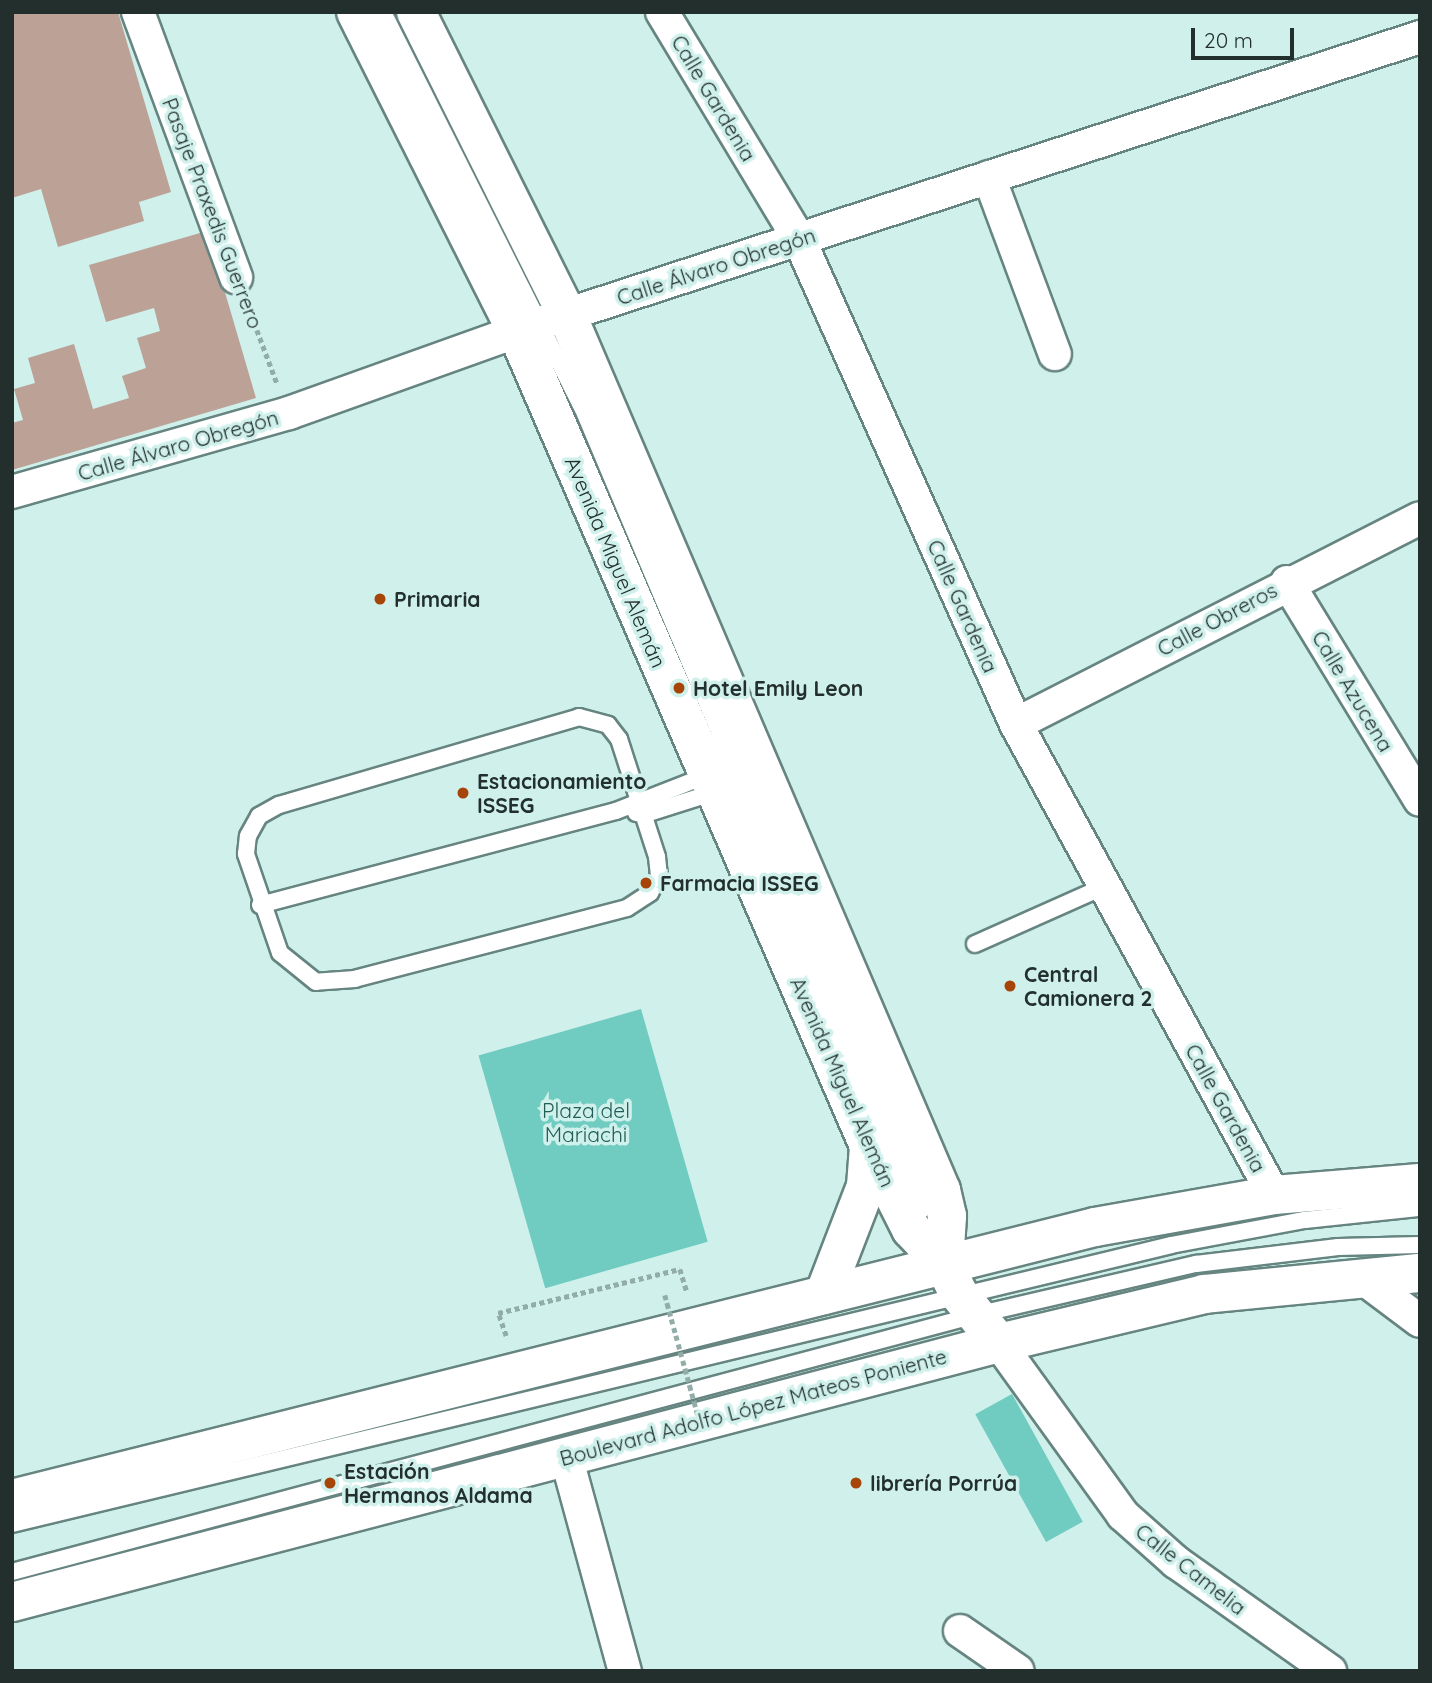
<!DOCTYPE html>
<html>
<head>
<meta charset="utf-8">
<style>
	body { margin:0 }
	#map { position:relative; width:1432px; height:1683px; overflow:hidden; background:#cff0eb; font-family:Quicksand,sans-serif }
	div>[style] { position:absolute }
	.green>* { inset:0; background:#70cbc0; transform-origin:0 0 }
	.building>* { inset:0; background:#bca196 }
	.path>* { height:4.5px; margin-top:-2.25px; transform-origin:0; background:repeating-linear-gradient(90deg,#92aca8 0 5px,transparent 0 8.5px) }
	.roads { filter:drop-shadow(2px 0 #668480) drop-shadow(-2px 0 #668480) drop-shadow(0 2px #668480) drop-shadow(0 -2px #668480) }
	.lane>* { height:16px; margin:-8px; padding:0 8px; transform-origin:8px; border-radius:8px; background:#fff }
	.street>* { height:32px; margin:-16px; padding:0 16px; transform-origin:16px; border-radius:16px; background:#fff }
	.secondary>* { height:38px; margin:-19px; padding:0 19px; transform-origin:19px; border-radius:19px; background:#fff }
	.primary>* { height:38px; margin:-19px; padding:0 19px; transform-origin:19px; border-radius:19px; background:#fff }
	.path-bridge>* { height:4.5px; margin-top:-2.25px; transform-origin:0; background:repeating-linear-gradient(90deg,#92aca8 0 5px,transparent 0 8.5px) }
	.dots>* { width:19px; height:19px; translate:-50% -50%; box-sizing:border-box; border:4px solid #cff0eb; border-radius:50% }
	span { translate:-50% -50%; white-space:nowrap; text-align:center; line-height:1.15; -webkit-text-stroke:7px #cff0eb; paint-order:stroke }
	.street-label { font-size:21px; color:#222f2d }
	.poi-label { font-size:21px; color:#222f2d; font-weight:700 }
	.left { translate:0 -50%; text-align:left }
	.park-label { font-size:21px; color:#215e57 }
	.frame { position:absolute; inset:0; border:14px solid #222f2d; pointer-events:none }
	.scale { position:absolute; left:1191px; top:28px; width:103px; height:32px; box-sizing:border-box; border:4px solid #222f2d; border-top:0; padding-left:9px; font-size:21px; line-height:24px; white-space:nowrap; color:#222f2d; -webkit-text-stroke:5px #cff0eb; paint-order:stroke }
</style>
</head>
<body>
<div id="map">
	<div class="green">
		<div style="left:641px;top:1009px;width:242px;height:169px;rotate:74deg"></div>
		<div style="left:1012px;top:1394px;width:146px;height:42px;rotate:61deg"></div>
	</div>
	<div class="building">
		<div style="clip-path:polygon(12px 12px,118px 12px,171px 192px,139px 202px,144px 221px,58px 247px,41px 189px,12px 198px)"></div>
		<div style="clip-path:polygon(207px 231px,256px 398px,12px 470px,12px 423px,23px 420px,14px 389px,35px 383px,28px 358px,74px 344px,93px 409px,129px 398px,122px 376px,146px 368px,137px 338px,160px 331px,154px 308px,106px 322px,89px 265px)"></div>
	</div>
	<div class="path">
		<div style="left:248px;top:306px;width:82px;rotate:69.4deg"></div>
		<div style="left:506px;top:1336px;width:24px;rotate:-109deg"></div>
		<div style="left:498px;top:1313px;width:187px;rotate:-13.6deg"></div>
		<div style="left:680px;top:1269px;width:24px;rotate:73deg"></div>
	</div>
	<div class="roads">
		<div class="lane">
			<div style="left:383px;top:12px;width:442px;rotate:63.3deg"></div>
			<div style="left:582px;top:407px;width:872px;rotate:67.11deg"></div>
			<div style="left:579px;top:717px;width:30px;rotate:15deg"></div>
			<div style="left:608px;top:725px;width:18px;rotate:52deg"></div>
			<div style="left:619px;top:739px;width:124px;rotate:72.1deg"></div>
			<div style="left:657px;top:857px;width:19px;rotate:84deg"></div>
			<div style="left:659px;top:876px;width:19px;rotate:118deg"></div>
			<div style="left:650px;top:893px;width:27px;rotate:147deg"></div>
			<div style="left:627px;top:908px;width:281px;rotate:165.4deg"></div>
			<div style="left:355px;top:979px;width:39px;rotate:176deg"></div>
			<div style="left:316px;top:982px;width:46px;rotate:-141.1deg"></div>
			<div style="left:280px;top:953px;width:105px;rotate:-109deg"></div>
			<div style="left:246px;top:854px;width:18px;rotate:-84deg"></div>
			<div style="left:248px;top:836px;width:23px;rotate:-61deg"></div>
			<div style="left:259px;top:816px;width:23px;rotate:-29deg"></div>
			<div style="left:279px;top:805px;width:313px;rotate:-16.3deg"></div>
			<div style="left:636px;top:813px;width:10px;rotate:6deg"></div>
			<div style="left:646px;top:814px;width:72px;rotate:-17.7deg"></div>
			<div style="left:260px;top:905px;width:368px;rotate:-14.8deg"></div>
			<div style="left:616px;top:811px;width:99px;rotate:-21.4deg"></div>
			<div style="left:975px;top:944px;width:142px;rotate:-24deg"></div>
			<div style="left:12px;top:1524px;width:1192px;rotate:-13.53deg"></div>
			<div style="left:1171px;top:1245px;width:136px;rotate:-10.6deg"></div>
			<div style="left:1305px;top:1220px;width:116px;rotate:-6deg"></div>
			<div style="left:12px;top:1572px;width:998px;rotate:-14.93deg"></div>
			<div style="left:976px;top:1315px;width:226px;rotate:-13.1deg"></div>
			<div style="left:1196px;top:1264px;width:143px;rotate:-6.8deg"></div>
			<div style="left:1338px;top:1247px;width:82px;rotate:-1.4deg"></div>
		</div>
		<div class="street">
			<div style="left:138px;top:12px;width:283px;rotate:69.7deg"></div>
			<div style="left:662px;top:12px;width:265px;rotate:58.9deg"></div>
			<div style="left:799px;top:239px;width:531px;rotate:65.9deg"></div>
			<div style="left:1016px;top:724px;width:537px;rotate:61.29deg"></div>
			<div style="left:989px;top:177px;width:189px;rotate:69.6deg"></div>
			<div style="left:12px;top:492px;width:288px;rotate:-15.9deg"></div>
			<div style="left:289px;top:413px;width:264px;rotate:-19.7deg"></div>
			<div style="left:538px;top:324px;width:928px;rotate:-18.02deg"></div>
			<div style="left:1287px;top:582px;width:255px;rotate:58.6deg"></div>
			<div style="left:1016px;top:724px;width:453px;rotate:-27deg"></div>
			<div style="left:1360px;top:1276px;width:75px;rotate:36.9deg"></div>
			<div style="left:999px;top:1343px;width:212px;rotate:54.2deg"></div>
			<div style="left:1123px;top:1515px;width:71px;rotate:41.6deg"></div>
			<div style="left:1176px;top:1562px;width:189px;rotate:35.3deg"></div>
			<div style="left:566px;top:1456px;width:223px;rotate:74.7deg"></div>
			<div style="left:960px;top:1631px;width:70px;rotate:34.6deg"></div>
		</div>
		<div class="secondary">
			<div style="left:356px;top:12px;width:358px;rotate:63.3deg"></div>
			<div style="left:517px;top:332px;width:887px;rotate:66.61deg"></div>
			<div style="left:869px;top:1146px;width:93px;rotate:63.2deg"></div>
			<div style="left:911px;top:1229px;width:48px;rotate:46.7deg"></div>
			<div style="left:944px;top:1264px;width:32px;rotate:64deg"></div>
			<div style="left:958px;top:1293px;width:65px;rotate:50.6deg"></div>
			<div style="left:416px;top:12px;width:339px;rotate:63.5deg"></div>
			<div style="left:567px;top:315px;width:952px;rotate:66.86deg"></div>
			<div style="left:941px;top:1190px;width:27px;rotate:77deg"></div>
			<div style="left:947px;top:1216px;width:48px;rotate:93.6deg"></div>
		</div>
		<div class="primary">
			<div style="left:824px;top:1295px;width:117px;rotate:-68.9deg"></div>
			<div style="left:866px;top:1186px;width:40px;rotate:-85.7deg"></div>
			<div style="left:12px;top:1499px;width:1117px;rotate:-14.1deg"></div>
			<div style="left:1095px;top:1227px;width:182px;rotate:-10.1deg"></div>
			<div style="left:1274px;top:1195px;width:146px;rotate:-4.7deg"></div>
			<div style="left:12px;top:1602px;width:1020px;rotate:-14.7deg"></div>
			<div style="left:999px;top:1343px;width:211px;rotate:-13.4deg"></div>
			<div style="left:1204px;top:1294px;width:217px;rotate:-5.6deg"></div>
		</div>
	</div>
	<div class="path-bridge">
		<div style="left:665px;top:1295px;width:144px;rotate:74.7deg"></div>
	</div>
	<div class="dots">
		<div style="left:380px;top:599px;background:#a74508"></div>
		<div style="left:679px;top:688px;background:#a74508"></div>
		<div style="left:463px;top:793px;background:#a74508"></div>
		<div style="left:646px;top:883px;background:#a74508"></div>
		<div style="left:1010px;top:986px;background:#a74508"></div>
		<div style="left:330px;top:1483px;background:#a74508"></div>
		<div style="left:856px;top:1483px;background:#a74508"></div>
	</div>
	<div class="street-label">
		<span style="left:714px;top:98px;rotate:59deg">Calle Gardenia</span>
		<span style="left:213px;top:213px;rotate:69deg">Pasaje Praxedis Guerrero</span>
		<span style="left:716px;top:266px;rotate:-18deg">Calle Álvaro Obregón</span>
		<span style="left:178px;top:445px;rotate:-16deg">Calle Álvaro Obregón</span>
		<span style="left:616px;top:562px;rotate:67deg">Avenida Miguel Alemán</span>
		<span style="left:963px;top:606px;rotate:66deg">Calle Gardenia</span>
		<span style="left:1217px;top:619px;rotate:-28deg">Calle Obreros</span>
		<span style="left:1353px;top:691px;rotate:59deg">Calle Azucena</span>
		<span style="left:843px;top:1082px;rotate:66deg">Avenida Miguel Alemán</span>
		<span style="left:1226px;top:1108px;rotate:61deg">Calle Gardenia</span>
		<span style="left:753px;top:1407px;rotate:-15deg">Boulevard Adolfo López Mateos Poniente</span>
		<span style="left:1191px;top:1569px;rotate:38deg">Calle Camelia</span>
	</div>
	<div class="poi-label">
		<span class="left" style="left:394px;top:599px">Primaria</span>
		<span class="left" style="left:693px;top:688px">Hotel Emily Leon</span>
		<span class="left" style="left:477px;top:793px">Estacionamiento<br>ISSEG</span>
		<span class="left" style="left:660px;top:883px">Farmacia ISSEG</span>
		<span class="left" style="left:1024px;top:986px">Central<br>Camionera 2</span>
		<span class="left" style="left:344px;top:1483px">Estación<br>Hermanos Aldama</span>
		<span class="left" style="left:870px;top:1483px">librería Porrúa</span>
	</div>
	<div class="park-label">
		<span style="left:586px;top:1122px">Plaza del<br>Mariachi</span>
	</div>
	<div class="frame"></div>
	<div class="scale">20 m</div>
</div>
</body>
</html>
